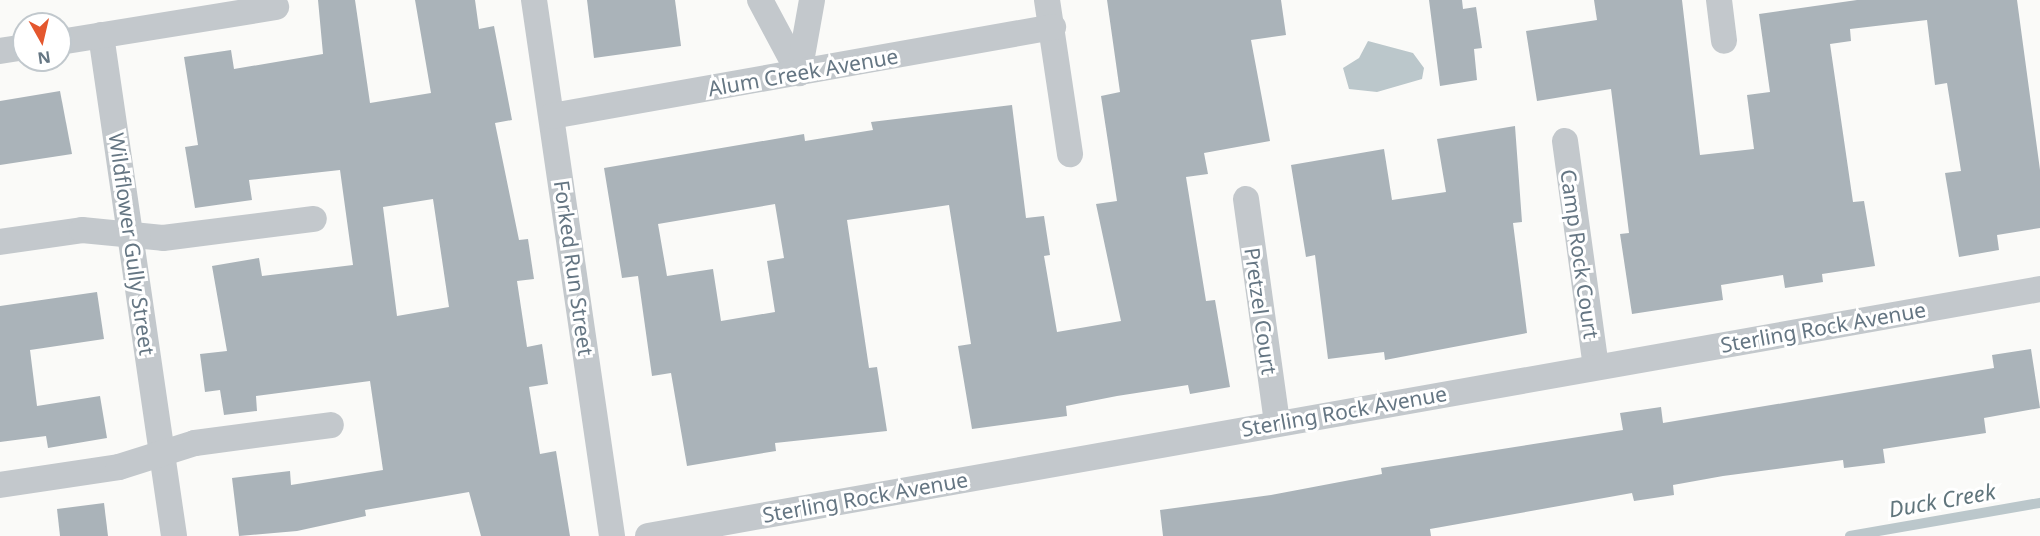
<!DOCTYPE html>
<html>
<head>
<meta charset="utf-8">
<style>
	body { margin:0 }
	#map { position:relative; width:2040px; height:536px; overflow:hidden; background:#fafaf8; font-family:"Noto Sans",sans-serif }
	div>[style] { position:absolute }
	.water>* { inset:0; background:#bbc7cb }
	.stream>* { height:10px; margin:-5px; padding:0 5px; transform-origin:5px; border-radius:5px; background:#bbc7cb }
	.building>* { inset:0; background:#aab3b9 }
	.minor>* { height:26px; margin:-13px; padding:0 13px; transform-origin:13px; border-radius:13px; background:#c3c8cc }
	span { translate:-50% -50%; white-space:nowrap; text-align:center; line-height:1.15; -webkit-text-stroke:6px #fff; paint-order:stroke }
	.street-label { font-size:21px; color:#657683 }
	.water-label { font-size:22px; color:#60757c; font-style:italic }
	.north { position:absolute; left:12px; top:12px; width:60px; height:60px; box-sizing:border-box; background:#fff; border:2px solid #c1c8cd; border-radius:50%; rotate:172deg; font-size:16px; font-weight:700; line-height:24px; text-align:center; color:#657683 }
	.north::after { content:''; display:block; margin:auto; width:21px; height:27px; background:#e4572e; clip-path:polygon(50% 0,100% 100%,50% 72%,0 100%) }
</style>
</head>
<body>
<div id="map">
	<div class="water">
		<div style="clip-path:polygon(1368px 41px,1413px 53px,1424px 68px,1422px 79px,1377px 92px,1349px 89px,1343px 68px,1359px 58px)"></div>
	</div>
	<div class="stream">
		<div style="left:1850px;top:536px;width:193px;rotate:-9.9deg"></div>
	</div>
	<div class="building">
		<div style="clip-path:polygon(evenodd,318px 0,355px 0,370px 103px,431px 93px,415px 0,475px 0,479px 29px,494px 26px,512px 120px,495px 123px,519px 240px,528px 239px,534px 279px,517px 281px,527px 347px,542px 344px,548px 384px,529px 387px,540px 454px,556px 451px,570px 536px,481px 536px,469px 492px,365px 510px,366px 516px,297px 531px,239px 536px,232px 478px,290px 471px,291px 485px,383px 470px,370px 381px,256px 396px,257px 411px,224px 415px,220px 390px,205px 392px,200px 354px,227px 351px,212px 266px,259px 258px,262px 276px,353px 265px,340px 170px,249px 180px,252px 200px,195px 208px,185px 147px,198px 145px,184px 57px,231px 50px,234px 69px,323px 54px,318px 0,433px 199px,449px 307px,397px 316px,383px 207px,433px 199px)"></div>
		<div style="clip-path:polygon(587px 0,675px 0,681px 46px,594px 58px)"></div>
		<div style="clip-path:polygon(evenodd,1107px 0,1281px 0,1286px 35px,1251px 40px,1270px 141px,1204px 153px,1208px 174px,1186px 177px,1206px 301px,1215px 300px,1230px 387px,1190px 394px,1188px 385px,1117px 396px,1066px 406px,1067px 416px,972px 429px,958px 346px,971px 344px,949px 205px,847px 220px,869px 368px,877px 367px,887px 431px,775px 443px,776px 451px,687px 466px,671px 373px,652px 376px,638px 276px,622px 278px,604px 168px,804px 134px,805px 141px,873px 130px,871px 122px,1012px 105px,1026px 218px,1044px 216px,1050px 255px,1044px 256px,1057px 332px,1121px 321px,1096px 204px,1117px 201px,1101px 96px,1120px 92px,1107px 0,775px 204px,784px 258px,767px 261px,775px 312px,721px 321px,713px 269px,667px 276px,658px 224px,775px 204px)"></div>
		<div style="clip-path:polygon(1429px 0,1462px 0,1463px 9px,1476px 7px,1482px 48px,1474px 49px,1477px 80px,1440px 86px)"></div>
		<div style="clip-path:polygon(1594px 0,1682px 0,1700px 155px,1754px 149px,1747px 95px,1770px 92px,1759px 14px,1857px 0,2017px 0,2040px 170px,2040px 228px,1997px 235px,1999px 250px,1959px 257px,1945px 173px,1961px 171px,1947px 83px,1935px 85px,1927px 20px,1850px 29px,1851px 41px,1830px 44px,1853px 202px,1864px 201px,1875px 266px,1822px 274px,1823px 282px,1785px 288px,1783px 275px,1721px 285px,1723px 300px,1632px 314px,1620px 234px,1629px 233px,1611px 89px,1537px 101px,1526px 31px,1597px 20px)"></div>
		<div style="clip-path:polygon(60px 91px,72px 154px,0 165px,0 101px)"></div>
		<div style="clip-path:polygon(1515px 126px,1522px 222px,1513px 223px,1527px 333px,1385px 360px,1384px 352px,1328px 359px,1315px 255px,1306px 257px,1291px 165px,1384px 149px,1392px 200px,1446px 192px,1437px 139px)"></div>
		<div style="clip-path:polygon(97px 292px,104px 339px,30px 350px,37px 406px,100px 396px,107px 438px,48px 448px,46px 436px,0 442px,0 306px)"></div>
		<div style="clip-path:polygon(2031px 349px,2040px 408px,1984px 418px,1986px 433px,1883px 449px,1885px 463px,1844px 468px,1843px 460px,1723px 476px,1673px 485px,1674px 495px,1634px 501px,1632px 493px,1430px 529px,1431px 536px,1163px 536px,1160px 510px,1271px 495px,1382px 474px,1381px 468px,1623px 430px,1620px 413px,1661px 407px,1663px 423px,1994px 368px,1992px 355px)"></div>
		<div style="clip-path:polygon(104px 503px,108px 536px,60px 536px,57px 509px)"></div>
	</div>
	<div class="minor">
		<div style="left:534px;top:0;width:542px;rotate:81.72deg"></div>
		<div style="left:760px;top:0;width:83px;rotate:61.9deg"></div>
		<div style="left:1047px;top:0;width:156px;rotate:81.5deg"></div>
		<div style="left:1719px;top:0;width:41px;rotate:83deg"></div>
		<div style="left:101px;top:35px;width:506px;rotate:81.71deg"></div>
		<div style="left:60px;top:42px;width:219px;rotate:-9.2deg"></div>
		<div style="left:0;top:51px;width:24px;rotate:-9deg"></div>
		<div style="left:799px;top:73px;width:74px;rotate:-79.9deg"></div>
		<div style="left:552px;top:116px;width:509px;rotate:-10.07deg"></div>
		<div style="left:1565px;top:141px;width:228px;rotate:82.2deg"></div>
		<div style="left:1246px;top:199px;width:226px;rotate:82.1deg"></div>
		<div style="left:0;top:242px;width:83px;rotate:-8.3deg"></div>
		<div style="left:82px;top:230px;width:81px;rotate:5.6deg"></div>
		<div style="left:163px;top:238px;width:152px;rotate:-7.2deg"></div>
		<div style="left:0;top:485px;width:120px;rotate:-8.6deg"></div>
		<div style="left:119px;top:467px;width:80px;rotate:-17.5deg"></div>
		<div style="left:195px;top:443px;width:137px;rotate:-7.5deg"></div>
		<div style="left:648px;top:536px;width:1414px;rotate:-10.06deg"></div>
	</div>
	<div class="street-label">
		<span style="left:803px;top:72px;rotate:-10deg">Alum Creek Avenue</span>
		<span style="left:132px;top:244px;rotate:82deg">Wildflower Gully Street</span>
		<span style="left:1580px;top:254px;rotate:82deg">Camp Rock Court</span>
		<span style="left:574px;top:268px;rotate:82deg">Forked Run Street</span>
		<span style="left:1261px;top:311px;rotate:82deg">Pretzel Court</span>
		<span style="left:1823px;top:327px;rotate:-10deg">Sterling Rock Avenue</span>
		<span style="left:1344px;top:411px;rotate:-10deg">Sterling Rock Avenue</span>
		<span style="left:865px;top:497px;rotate:-10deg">Sterling Rock Avenue</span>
	</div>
	<div class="water-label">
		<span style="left:1942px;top:500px;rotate:-10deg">Duck Creek</span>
	</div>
	<div class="north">N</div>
</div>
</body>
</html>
